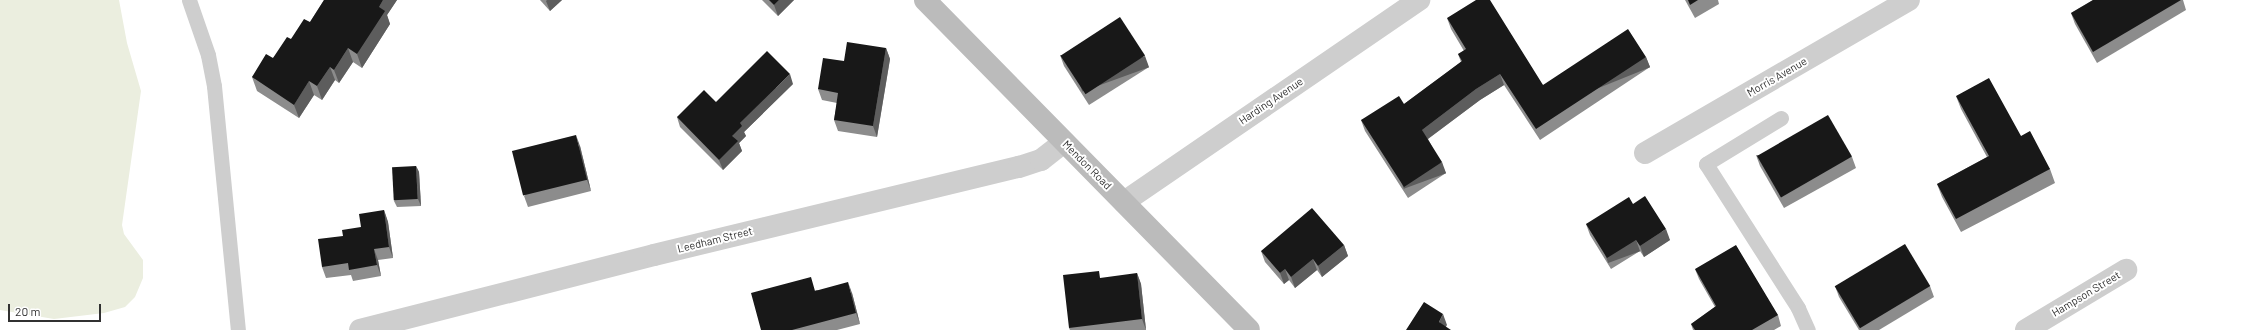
<!DOCTYPE html>
<html>
<head>
<meta charset="utf-8">
<style>
	body { margin:0 }
	#map { position:relative; width:2246px; height:330px; overflow:hidden; background:#fff; font-family:Barlow,sans-serif }
	div>[style] { position:absolute }
	.green>* { inset:0; background:#ebeedf }
	.lane>* { height:15px; margin:-7.5px; padding:0 7.5px; transform-origin:7.5px; border-radius:7.5px; background:#cecece }
	.street>* { height:22px; margin:-11px; padding:0 11px; transform-origin:11px; border-radius:11px; background:#cecece }
	.secondary>* { height:22px; margin:-11px; padding:0 11px; transform-origin:11px; border-radius:11px; background:#bbb }
	.wall>* { inset:0; background:#8c8c8c }
	.shaded-wall>* { inset:0; background:#5d5d5d; transform-origin:0 0 }
	.building>* { inset:0; background:#181818; transform-origin:0 0 }
	span { translate:-50% -50%; white-space:nowrap; text-align:center; line-height:1.15; -webkit-text-stroke:4px #fff; paint-order:stroke }
	.street-label { font-size:11px; color:#313131 }
	.scale { position:absolute; left:8px; top:304px; width:93px; height:18px; box-sizing:border-box; border:2px solid #313131; border-top:0; padding-left:5px; font-size:12px; line-height:14px; white-space:nowrap; color:#313131; -webkit-text-stroke:3px #fff; paint-order:stroke }
</style>
</head>
<body>
<div id="map">
	<div class="green">
		<div style="clip-path:polygon(0 0,119px 0,127px 43px,141px 91px,122px 225px,124px 234px,143px 260px,143px 278px,135px 297px,125px 307px,104px 313px,54px 319px,0 310px)"></div>
	</div>
	<div class="lane">
		<div style="left:189px;top:0;width:58px;rotate:70.9deg"></div>
		<div style="left:208px;top:55px;width:32px;rotate:79deg"></div>
		<div style="left:214px;top:86px;width:245px;rotate:84.4deg"></div>
		<div style="left:1781px;top:118px;width:88px;rotate:148.5deg"></div>
		<div style="left:1706px;top:164px;width:171px;rotate:57.4deg"></div>
		<div style="left:1798px;top:308px;width:24px;rotate:66deg"></div>
	</div>
	<div class="street">
		<div style="left:1645px;top:153px;width:305px;rotate:-30.1deg"></div>
		<div style="left:1124px;top:202px;width:358px;rotate:-34.4deg"></div>
		<div style="left:360px;top:330px;width:303px;rotate:-14.3deg"></div>
		<div style="left:654px;top:255px;width:375px;rotate:-13.6deg"></div>
		<div style="left:1019px;top:167px;width:23px;rotate:-18deg"></div>
		<div style="left:1041px;top:160px;width:29px;rotate:-38deg"></div>
		<div style="left:2026px;top:330px;width:117px;rotate:-31deg"></div>
	</div>
	<div class="secondary">
		<div style="left:925px;top:0;width:462px;rotate:45.5deg"></div>
	</div>
	<div class="wall">
		<div style="clip-path:polygon(324px 0,397px 0,387px 15px,390px 24px,362px 68px,353px 62px,339px 83px,335px 80px,322px 100px,314px 95px,299px 118px,257px 91px,252px 77px,273px 58px,291px 39px,310px 22px)"></div>
		<div style="clip-path:polygon(540px 0,562px 0,550px 11px)"></div>
		<div style="clip-path:polygon(762px 0,794px 0,778px 16px)"></div>
		<div style="clip-path:polygon(1685px 0,1718px 0,1719px 4px,1695px 18px)"></div>
		<div style="clip-path:polygon(2093px 0,2183px 0,2186px 10px,2097px 63px,2075px 24px,2071px 13px)"></div>
		<div style="clip-path:polygon(1447px 18px,1543px 85px,1646px 57px,1650px 67px,1540px 140px,1504px 85px,1480px 100px,1428px 139px,1446px 173px,1408px 198px,1365px 131px,1361px 120px,1404px 104px,1461px 62px,1458px 54px,1464px 51px,1451px 29px)"></div>
		<div style="clip-path:polygon(886px 48px,890px 59px,877px 137px,838px 131px,834px 120px,837px 103px,822px 100px,818px 89px,844px 61px)"></div>
		<div style="clip-path:polygon(1060px 55px,1149px 67px,1089px 105px,1064px 66px)"></div>
		<div style="clip-path:polygon(793px 84px,744px 132px,746px 136px,739px 143px,742px 151px,723px 170px,680px 127px,677px 117px,716px 102px)"></div>
		<div style="clip-path:polygon(1956px 96px,2021px 136px,2050px 169px,2055px 183px,1961px 232px,1942px 197px,1937px 184px,1987px 157px,1961px 109px)"></div>
		<div style="clip-path:polygon(580px 146px,591px 191px,528px 207px,524px 196px)"></div>
		<div style="clip-path:polygon(1756px 155px,1852px 157px,1856px 168px,1784px 208px,1760px 166px)"></div>
		<div style="clip-path:polygon(416px 166px,419px 172px,421px 206px,397px 207px,394px 201px)"></div>
		<div style="clip-path:polygon(1633px 204px,1670px 240px,1644px 257px,1640px 251px,1611px 269px,1590px 235px,1586px 224px)"></div>
		<div style="clip-path:polygon(384px 210px,388px 222px,393px 258px,378px 260px,381px 276px,353px 281px,351px 275px,326px 278px,322px 267px,361px 227px)"></div>
		<div style="clip-path:polygon(1344px 245px,1348px 256px,1322px 277px,1317px 270px,1295px 288px,1289px 280px,1284px 284px,1265px 262px,1261px 251px)"></div>
		<div style="clip-path:polygon(1695px 269px,1778px 315px,1781px 326px,1774px 330px,1693px 330px,1691px 324px,1715px 307px,1699px 279px)"></div>
		<div style="clip-path:polygon(1137px 273px,1141px 284px,1146px 330px,1070px 330px,1069px 328px)"></div>
		<div style="clip-path:polygon(1835px 286px,1930px 286px,1934px 297px,1879px 330px,1859px 330px,1839px 297px)"></div>
		<div style="clip-path:polygon(816px 290px,852px 293px,860px 324px,837px 330px,761px 330px)"></div>
	</div>
	<div class="shaded-wall">
		<div style="clip-path:polygon(383px 0,397px 0,387px 15px,390px 24px,362px 68px,357px 54px,379px 7px)"></div>
		<div style="clip-path:polygon(547px 0,562px 0,550px 11px,546px 1px)"></div>
		<div style="clip-path:polygon(779px 0,794px 0,778px 16px,774px 5px)"></div>
		<div style="clip-path:polygon(348px 48px,353px 62px,339px 83px,334px 70px)"></div>
		<div style="clip-path:polygon(886px 48px,890px 59px,877px 137px,873px 126px)"></div>
		<div style="left:1145px;top:56px;width:12px;height:71px;rotate:70deg"></div>
		<div style="left:1646px;top:57px;width:11px;height:131px;rotate:68deg"></div>
		<div style="clip-path:polygon(330px 67px,335px 80px,322px 100px,317px 86px)"></div>
		<div style="clip-path:polygon(790px 74px,793px 84px,744px 132px,746px 136px,739px 143px,742px 151px,723px 170px,719px 160px,732px 136px,740px 123px)"></div>
		<div style="clip-path:polygon(1500px 74px,1504px 85px,1480px 100px,1425px 141px,1422px 130px,1476px 89px)"></div>
		<div style="clip-path:polygon(309px 81px,314px 95px,299px 118px,294px 105px)"></div>
		<div style="clip-path:polygon(576px 135px,580px 146px,591px 191px,587px 180px)"></div>
		<div style="left:1442px;top:162px;width:12px;height:45px;rotate:70deg"></div>
		<div style="clip-path:polygon(416px 166px,419px 172px,421px 206px,418px 199px)"></div>
		<div style="clip-path:polygon(384px 210px,388px 222px,393px 258px,389px 247px)"></div>
		<div style="clip-path:polygon(1666px 229px,1670px 240px,1644px 257px,1640px 246px)"></div>
		<div style="left:1636px;top:240px;width:12px;height:34px;rotate:70deg"></div>
		<div style="clip-path:polygon(1344px 245px,1348px 256px,1322px 277px,1318px 266px)"></div>
		<div style="clip-path:polygon(374px 249px,378px 260px,381px 276px,377px 265px)"></div>
		<div style="clip-path:polygon(1313px 259px,1317px 270px,1295px 288px,1291px 277px)"></div>
		<div style="clip-path:polygon(1285px 269px,1289px 280px,1284px 284px,1280px 273px)"></div>
		<div style="clip-path:polygon(1137px 273px,1141px 284px,1146px 330px,1142px 319px)"></div>
		<div style="clip-path:polygon(848px 282px,852px 293px,860px 324px,856px 313px)"></div>
		<div style="clip-path:polygon(1443px 314px,1447px 325px,1444px 330px,1439px 322px)"></div>
	</div>
	<div class="building">
		<div style="clip-path:polygon(324px 0,383px 0,379px 7px,385px 11px,357px 54px,348px 48px,334px 70px,330px 67px,317px 86px,309px 81px,294px 105px,252px 77px,266px 54px,273px 58px,287px 37px,291px 39px,304px 19px,310px 22px)"></div>
		<div style="clip-path:polygon(769px 0,779px 0,774px 5px)"></div>
		<div style="clip-path:polygon(1476px 0,1490px 0,1543px 85px,1628px 29px,1646px 57px,1536px 129px,1500px 74px,1476px 89px,1422px 130px,1442px 162px,1404px 187px,1361px 120px,1399px 96px,1404px 104px,1462px 61px,1458px 54px,1466px 49px,1447px 18px)"></div>
		<div style="clip-path:polygon(1688px 0,1698px 0,1690px 5px)"></div>
		<div style="clip-path:polygon(2093px 0,2181px 0,2093px 52px,2071px 13px)"></div>
		<div style="left:1120px;top:17px;width:46px;height:71px;rotate:57deg"></div>
		<div style="clip-path:polygon(847px 42px,886px 48px,873px 126px,834px 120px,838px 93px,818px 89px,823px 58px,844px 61px)"></div>
		<div style="clip-path:polygon(767px 51px,790px 74px,740px 123px,742px 126px,732px 136px,738px 141px,719px 160px,677px 117px,704px 90px,716px 102px)"></div>
		<div style="clip-path:polygon(1989px 78px,2021px 136px,2030px 131px,2050px 169px,1956px 219px,1937px 184px,1989px 156px,1956px 96px)"></div>
		<div style="left:1828px;top:115px;width:48px;height:82px;rotate:60deg"></div>
		<div style="left:576px;top:135px;width:46px;height:66px;rotate:76deg"></div>
		<div style="left:416px;top:166px;width:33px;height:24px;rotate:87deg"></div>
		<div style="clip-path:polygon(1645px 196px,1666px 229px,1640px 246px,1636px 240px,1607px 258px,1586px 224px,1629px 197px,1633px 204px)"></div>
		<div style="clip-path:polygon(1312px 208px,1344px 245px,1318px 266px,1313px 259px,1291px 277px,1285px 269px,1280px 273px,1261px 251px)"></div>
		<div style="clip-path:polygon(384px 210px,389px 247px,374px 249px,377px 265px,349px 270px,348px 263px,322px 267px,318px 239px,343px 236px,342px 230px,361px 227px,359px 214px)"></div>
		<div style="left:1905px;top:244px;width:49px;height:82px;rotate:59deg"></div>
		<div style="clip-path:polygon(1736px 245px,1778px 315px,1752px 330px,1695px 330px,1691px 324px,1716px 306px,1695px 269px)"></div>
		<div style="clip-path:polygon(1099px 271px,1100px 278px,1137px 273px,1142px 319px,1069px 328px,1063px 275px)"></div>
		<div style="clip-path:polygon(811px 277px,815px 291px,848px 282px,856px 313px,792px 330px,761px 330px,751px 293px)"></div>
		<div style="clip-path:polygon(1424px 302px,1443px 314px,1439px 322px,1451px 330px,1406px 330px)"></div>
	</div>
	<div class="street-label">
		<span style="left:1777px;top:77px;rotate:-30deg">Morris Avenue</span>
		<span style="left:1271px;top:101px;rotate:-34deg">Harding Avenue</span>
		<span style="left:1087px;top:165px;rotate:45deg">Mendon Road</span>
		<span style="left:715px;top:240px;rotate:-14deg">Leedham Street</span>
		<span style="left:2086px;top:294px;rotate:-31deg">Hampson Street</span>
	</div>
	<div class="scale">20 m</div>
</div>
</body>
</html>
